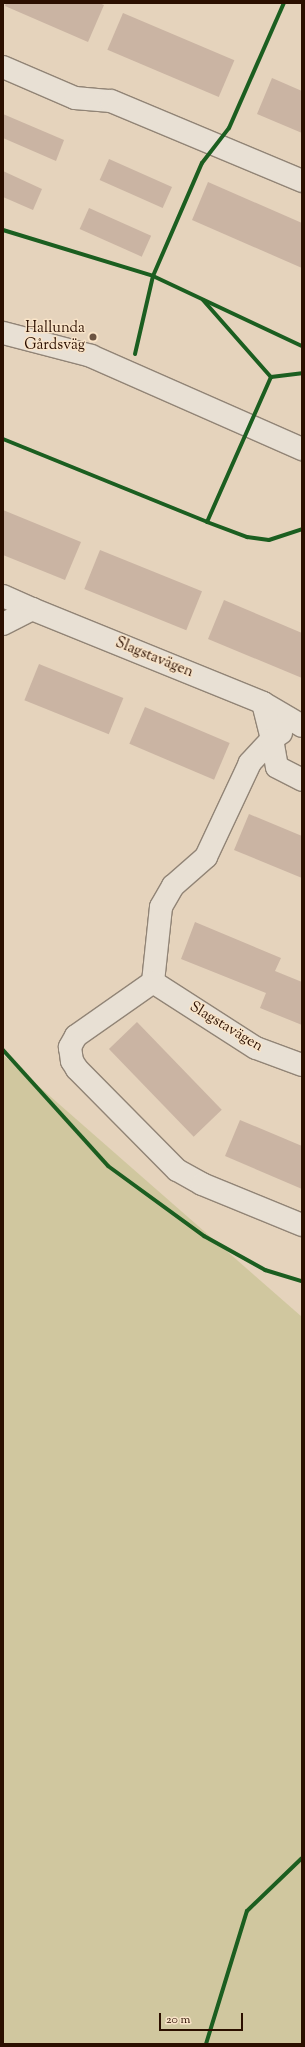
<!DOCTYPE html>
<html>
<head>
<meta charset="utf-8">
<style>
	body { margin:0 }
	#map { position:relative; width:305px; height:2047px; overflow:hidden; background:#e5d3bc; font-family:"Sorts Mill Goudy",serif }
	div>[style] { position:absolute }
	.green>* { inset:0; background:#d0c79f }
	.building>* { inset:0; background:#cab4a3; transform-origin:0 0 }
	.roads { filter:drop-shadow(1px 0 #918476) drop-shadow(-1px 0 #918476) drop-shadow(0 1px #918476) drop-shadow(0 -1px #918476) }
	.minor>* { height:22px; margin:-11px; padding:0 11px; transform-origin:11px; border-radius:11px; background:#e8e0d4 }
	.cycleway>* { height:4px; margin:-2px; padding:0 2px; transform-origin:2px; border-radius:2px; background:#1b5e20 }
	.dots>* { width:11px; height:11px; translate:-50% -50%; box-sizing:border-box; border:2px solid #f9e4c8; border-radius:50% }
	span { translate:-50% -50%; white-space:nowrap; text-align:center; line-height:1.15; -webkit-text-stroke:3px #f9e4c8; paint-order:stroke }
	.poi-label { font-size:15px; color:#2b0f00 }
	.right { translate:-100% -50%; text-align:right }
	.street-label { font-size:15px; color:#2b0f00 }
	.frame { position:absolute; inset:0; border:4px solid #2b0f00; pointer-events:none }
	.scale { position:absolute; left:159px; top:2013px; width:84px; height:18px; box-sizing:border-box; border:2px solid #2b0f00; border-top:0; padding-left:5px; font-size:12px; line-height:14px; white-space:nowrap; color:#2b0f00; -webkit-text-stroke:3px #f9e4c8; paint-order:stroke }
</style>
</head>
<body>
<div id="map">
	<div class="green">
		<div style="clip-path:polygon(3px 1055px,302px 1317px,302px 2044px,3px 2044px)"></div>
	</div>
	<div class="building">
		<div style="clip-path:polygon(6px 3px,99px 3px,104px 5px,88px 42px,5px 6px)"></div>
		<div style="left:123px;top:13px;width:121px;height:40px;rotate:23deg"></div>
		<div style="clip-path:polygon(272px 78px,302px 91px,302px 133px,257px 114px)"></div>
		<div style="clip-path:polygon(3px 114px,64px 140px,56px 161px,3px 138px)"></div>
		<div style="left:109px;top:159px;width:69px;height:23px;rotate:24deg"></div>
		<div style="clip-path:polygon(3px 171px,42px 189px,33px 210px,3px 197px)"></div>
		<div style="clip-path:polygon(208px 182px,302px 223px,302px 268px,192px 220px)"></div>
		<div style="left:89px;top:208px;width:68px;height:23px;rotate:24deg"></div>
		<div style="clip-path:polygon(3px 510px,81px 542px,65px 580px,3px 555px)"></div>
		<div style="left:100px;top:550px;width:110px;height:42px;rotate:22deg"></div>
		<div style="clip-path:polygon(224px 600px,302px 633px,302px 678px,208px 639px)"></div>
		<div style="left:39px;top:664px;width:91px;height:39px;rotate:22deg"></div>
		<div style="left:145px;top:707px;width:92px;height:40px;rotate:23deg"></div>
		<div style="clip-path:polygon(249px 814px,302px 836px,302px 878px,234px 850px)"></div>
		<div style="clip-path:polygon(195px 922px,281px 958px,275px 971px,302px 982px,302px 1025px,260px 1008px,266px 993px,181px 959px)"></div>
		<div style="left:137px;top:1022px;width:122px;height:39px;rotate:46deg"></div>
		<div style="clip-path:polygon(240px 1120px,302px 1146px,302px 1189px,225px 1156px)"></div>
	</div>
	<div class="roads">
		<div class="minor">
			<div style="left:3px;top:67px;width:78px;rotate:23.3deg"></div>
			<div style="left:75px;top:98px;width:36px;rotate:5deg"></div>
			<div style="left:111px;top:101px;width:207px;rotate:22.7deg"></div>
			<div style="left:3px;top:333px;width:91px;rotate:14.6deg"></div>
			<div style="left:91px;top:356px;width:231px;rotate:23.8deg"></div>
			<div style="left:3px;top:596px;width:32px;rotate:24deg"></div>
			<div style="left:3px;top:624px;width:33px;rotate:-27deg"></div>
			<div style="left:32px;top:609px;width:249px;rotate:22.1deg"></div>
			<div style="left:263px;top:703px;width:45px;rotate:30.5deg"></div>
			<div style="left:263px;top:703px;width:37px;rotate:76deg"></div>
			<div style="left:272px;top:739px;width:33px;rotate:133deg"></div>
			<div style="left:250px;top:763px;width:104px;rotate:115.1deg"></div>
			<div style="left:206px;top:857px;width:44px;rotate:138.7deg"></div>
			<div style="left:173px;top:886px;width:24px;rotate:120deg"></div>
			<div style="left:161px;top:907px;width:75px;rotate:96.1deg"></div>
			<div style="left:153px;top:982px;width:94px;rotate:145deg"></div>
			<div style="left:76px;top:1036px;width:13px;rotate:119deg"></div>
			<div style="left:70px;top:1047px;width:14px;rotate:82deg"></div>
			<div style="left:72px;top:1061px;width:9px;rotate:58deg"></div>
			<div style="left:77px;top:1069px;width:142px;rotate:45.3deg"></div>
			<div style="left:177px;top:1170px;width:29px;rotate:29deg"></div>
			<div style="left:202px;top:1184px;width:108px;rotate:22.3deg"></div>
			<div style="left:281px;top:733px;width:11px;rotate:146deg"></div>
			<div style="left:272px;top:739px;width:28px;rotate:80deg"></div>
			<div style="left:277px;top:767px;width:28px;rotate:27deg"></div>
			<div style="left:153px;top:982px;width:122px;rotate:32.7deg"></div>
			<div style="left:256px;top:1048px;width:49px;rotate:20.3deg"></div>
		</div>
	</div>
	<div class="cycleway">
		<div style="left:3px;top:230px;width:157px;rotate:17deg"></div>
		<div style="left:153px;top:276px;width:165px;rotate:25.2deg"></div>
		<div style="left:203px;top:300px;width:103px;rotate:48.6deg"></div>
		<div style="left:271px;top:377px;width:31px;rotate:-7deg"></div>
		<div style="left:135px;top:354px;width:80px;rotate:-77deg"></div>
		<div style="left:153px;top:276px;width:123px;rotate:-66.6deg"></div>
		<div style="left:202px;top:163px;width:44px;rotate:-52.4deg"></div>
		<div style="left:229px;top:128px;width:137px;rotate:-66.3deg"></div>
		<div style="left:3px;top:439px;width:220px;rotate:22.1deg"></div>
		<div style="left:207px;top:522px;width:158px;rotate:-66.2deg"></div>
		<div style="left:207px;top:522px;width:43px;rotate:20.6deg"></div>
		<div style="left:247px;top:537px;width:22px;rotate:8deg"></div>
		<div style="left:269px;top:540px;width:35px;rotate:-18deg"></div>
		<div style="left:3px;top:1050px;width:156px;rotate:47.8deg"></div>
		<div style="left:108px;top:1166px;width:119px;rotate:36.1deg"></div>
		<div style="left:204px;top:1236px;width:70px;rotate:29.1deg"></div>
		<div style="left:265px;top:1270px;width:39px;rotate:17deg"></div>
		<div style="left:206px;top:2044px;width:139px;rotate:-72.9deg"></div>
		<div style="left:247px;top:1911px;width:76px;rotate:-43.9deg"></div>
	</div>
	<div class="dots">
		<div style="left:93px;top:337px;background:#6c5442"></div>
	</div>
	<div class="poi-label">
		<span class="right" style="left:85px;top:337px">Hallunda<br>Gårdsväg</span>
	</div>
	<div class="street-label">
		<span style="left:154px;top:658px;rotate:22deg">Slagstavägen</span>
		<span style="left:226px;top:1027px;rotate:31deg">Slagstavägen</span>
	</div>
	<div class="frame"></div>
	<div class="scale">20 m</div>
</div>
</body>
</html>
